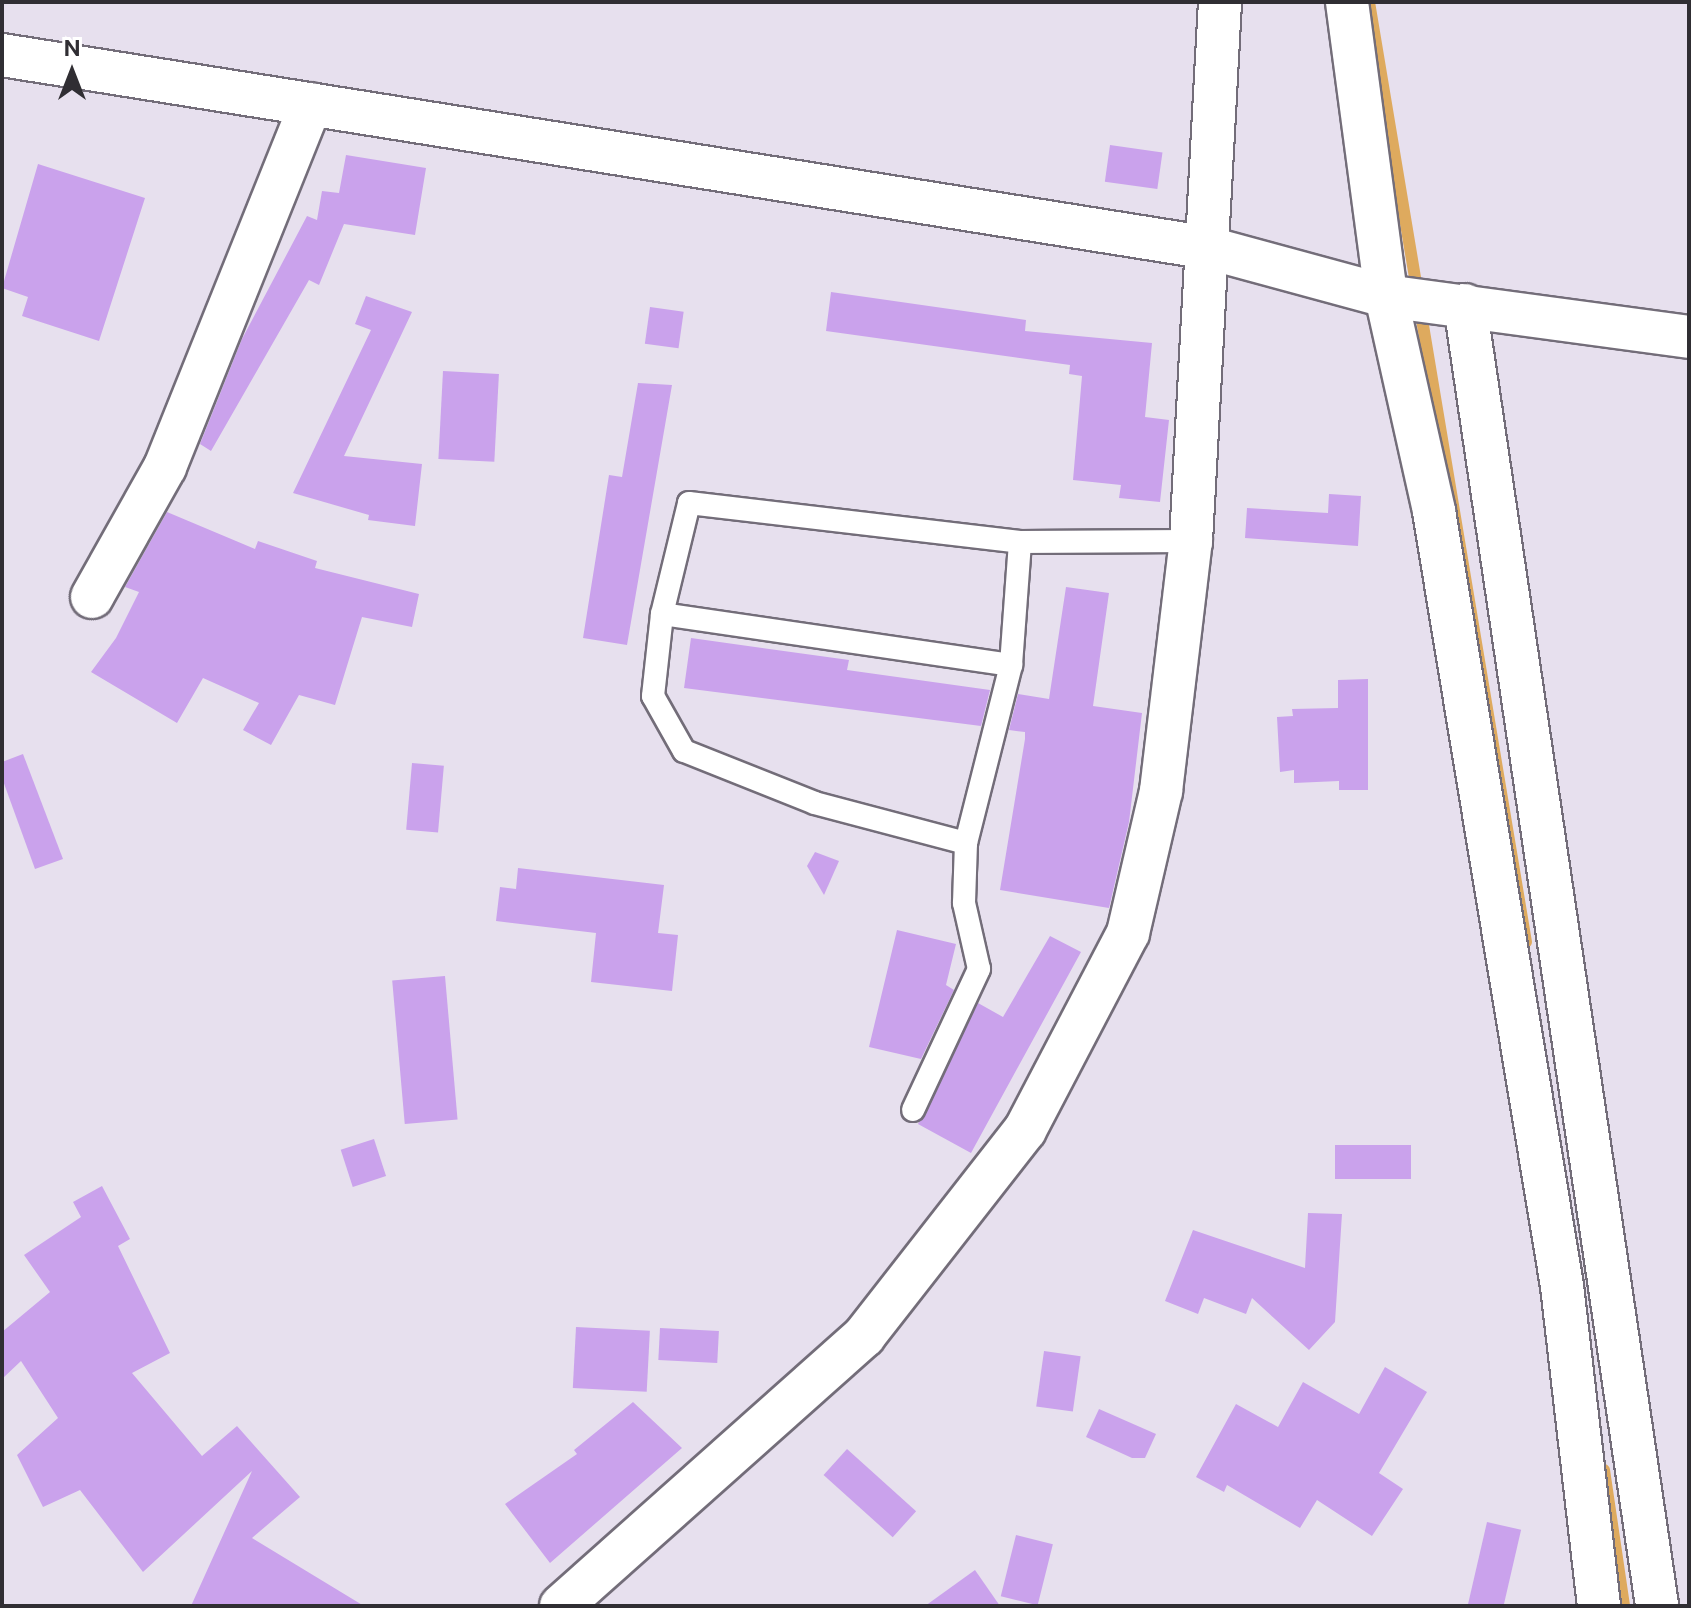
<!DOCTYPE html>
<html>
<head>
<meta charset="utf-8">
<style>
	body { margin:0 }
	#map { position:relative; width:1691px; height:1608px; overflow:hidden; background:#e7e0ee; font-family:"Public Sans",sans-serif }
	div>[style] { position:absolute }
	.stream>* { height:12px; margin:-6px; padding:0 6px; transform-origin:6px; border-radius:6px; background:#deaa5e }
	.building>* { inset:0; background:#caa2ec; transform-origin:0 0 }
	.roads { filter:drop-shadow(2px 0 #736d79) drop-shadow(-2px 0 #736d79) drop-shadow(0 2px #736d79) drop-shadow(0 -2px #736d79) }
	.service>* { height:22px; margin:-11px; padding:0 11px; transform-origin:11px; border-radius:11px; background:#fff }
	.minor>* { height:42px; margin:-21px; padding:0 21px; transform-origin:21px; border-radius:21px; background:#fff }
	span { translate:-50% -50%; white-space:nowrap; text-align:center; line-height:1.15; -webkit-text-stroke:6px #fff; paint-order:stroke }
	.frame { position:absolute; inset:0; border:4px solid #302e33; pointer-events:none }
	.north { position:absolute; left:32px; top:32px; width:80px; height:80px; -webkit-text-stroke:6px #fff; paint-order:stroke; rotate:0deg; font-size:22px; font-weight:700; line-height:32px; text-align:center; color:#302e33 }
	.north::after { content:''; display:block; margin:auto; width:28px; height:36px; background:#302e33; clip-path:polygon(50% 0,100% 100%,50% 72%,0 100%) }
</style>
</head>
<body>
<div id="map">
	<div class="stream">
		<div style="left:1369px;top:2px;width:953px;rotate:80.52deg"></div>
		<div style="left:1604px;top:1470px;width:137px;rotate:81.6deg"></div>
	</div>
	<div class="building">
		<div style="left:1110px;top:145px;width:53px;height:37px;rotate:8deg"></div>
		<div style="clip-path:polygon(346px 155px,426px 168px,415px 235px,344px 224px,319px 285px,309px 280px,211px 451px,200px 444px,242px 339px,307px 216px,317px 220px,322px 191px,339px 193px)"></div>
		<div style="clip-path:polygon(38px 164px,145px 198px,99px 341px,22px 316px,28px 297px,2px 288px)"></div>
		<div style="clip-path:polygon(831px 292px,1026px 320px,1025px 331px,1152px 343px,1145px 417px,1169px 420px,1160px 502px,1119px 498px,1121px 485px,1073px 480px,1082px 376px,1069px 374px,1070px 365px,826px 331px)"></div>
		<div style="clip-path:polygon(366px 296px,412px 312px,344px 456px,422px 464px,415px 526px,368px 520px,369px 515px,293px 493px,371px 330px,355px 324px)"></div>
		<div style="left:650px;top:307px;width:34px;height:37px;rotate:8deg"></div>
		<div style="left:443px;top:371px;width:56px;height:88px;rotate:3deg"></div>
		<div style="clip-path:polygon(638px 383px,672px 385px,627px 645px,583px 638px,609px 475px,622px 477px)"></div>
		<div style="clip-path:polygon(1329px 494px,1361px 496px,1358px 546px,1245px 538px,1247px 508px,1328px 513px)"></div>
		<div style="clip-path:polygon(167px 512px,255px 549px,258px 541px,317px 561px,315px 568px,419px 594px,412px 627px,362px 617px,335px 705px,299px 695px,271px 745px,243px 730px,259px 703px,203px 678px,177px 723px,91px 672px,116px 638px,139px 592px,125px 587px)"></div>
		<div style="clip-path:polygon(1066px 587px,1109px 593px,1093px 706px,1142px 713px,1129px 822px,1109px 908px,1000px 890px,1025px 739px,1025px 732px,1009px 730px,1018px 694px,1049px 699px)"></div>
		<div style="clip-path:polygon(691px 638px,849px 660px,847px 670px,990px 690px,981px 726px,684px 688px)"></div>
		<div style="clip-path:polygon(1368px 679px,1368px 790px,1339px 790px,1339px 781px,1294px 783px,1294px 770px,1280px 772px,1277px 717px,1293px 716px,1292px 709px,1338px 708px,1338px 680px)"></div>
		<div style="clip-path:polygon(23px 754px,63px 859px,35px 869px,2px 778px,2px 762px)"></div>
		<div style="left:412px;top:763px;width:32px;height:67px;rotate:5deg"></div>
		<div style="clip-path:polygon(815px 852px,839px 861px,824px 895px,807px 866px)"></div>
		<div style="clip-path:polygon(518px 868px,664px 885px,658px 933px,678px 935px,672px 991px,591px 982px,596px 933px,496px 921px,500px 887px,516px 889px)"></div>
		<div style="clip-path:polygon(897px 930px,956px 944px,946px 985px,954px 990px,921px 1059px,869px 1047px)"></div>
		<div style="clip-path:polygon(1050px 936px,1081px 952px,971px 1153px,918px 1124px,978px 1003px,1003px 1017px)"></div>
		<div style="left:445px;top:976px;width:144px;height:53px;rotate:85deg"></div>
		<div style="left:374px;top:1139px;width:39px;height:35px;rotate:72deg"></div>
		<div style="left:1335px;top:1145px;width:76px;height:34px"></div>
		<div style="clip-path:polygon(102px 1186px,130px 1239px,118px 1246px,170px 1353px,132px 1373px,202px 1456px,237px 1426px,300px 1497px,252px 1538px,364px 1606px,191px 1606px,252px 1471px,143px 1572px,80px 1490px,43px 1507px,17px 1455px,58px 1418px,21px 1361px,2px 1379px,2px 1332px,50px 1292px,24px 1255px,81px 1217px,73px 1202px)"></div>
		<div style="clip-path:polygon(1308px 1213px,1342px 1214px,1335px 1322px,1309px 1350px,1252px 1298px,1246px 1314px,1204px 1298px,1198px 1314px,1165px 1301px,1193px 1230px,1305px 1268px)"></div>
		<div style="left:576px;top:1327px;width:74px;height:61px;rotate:3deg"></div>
		<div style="left:660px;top:1328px;width:59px;height:32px;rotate:3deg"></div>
		<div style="left:1044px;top:1351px;width:37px;height:56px;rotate:8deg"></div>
		<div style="clip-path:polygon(1385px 1367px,1427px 1392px,1379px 1473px,1403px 1489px,1372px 1536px,1317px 1500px,1300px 1528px,1227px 1485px,1224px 1492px,1196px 1477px,1236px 1404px,1278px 1427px,1303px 1382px,1359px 1414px)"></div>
		<div style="clip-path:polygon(633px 1402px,682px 1448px,550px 1563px,505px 1504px,577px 1454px,574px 1450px)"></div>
		<div style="clip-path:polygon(1099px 1409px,1156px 1434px,1145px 1458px,1132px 1458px,1086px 1437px)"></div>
		<div style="left:847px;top:1449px;width:93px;height:35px;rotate:42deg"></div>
		<div style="left:1487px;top:1522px;width:35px;height:86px;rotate:13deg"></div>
		<div style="left:1016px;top:1535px;width:38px;height:63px;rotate:14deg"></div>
		<div style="clip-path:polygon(975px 1570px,1000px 1606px,925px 1606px)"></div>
	</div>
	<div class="roads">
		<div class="service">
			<div style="left:662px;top:614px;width:353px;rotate:8.3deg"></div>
			<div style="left:966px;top:843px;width:156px;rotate:-165.2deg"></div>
			<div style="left:815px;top:803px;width:141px;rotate:-158.3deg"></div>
			<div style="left:684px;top:751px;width:63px;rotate:-119.4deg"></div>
			<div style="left:653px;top:696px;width:82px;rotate:-83.7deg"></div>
			<div style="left:662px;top:614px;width:114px;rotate:-76.3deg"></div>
			<div style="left:689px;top:503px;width:333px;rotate:6.7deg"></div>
			<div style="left:1020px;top:542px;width:171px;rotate:-0.3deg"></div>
			<div style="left:913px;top:1110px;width:156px;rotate:-64.9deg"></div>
			<div style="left:979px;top:969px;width:68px;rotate:-102.8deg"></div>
			<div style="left:964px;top:903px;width:60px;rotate:-88.1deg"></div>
			<div style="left:966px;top:843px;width:184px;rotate:-75.8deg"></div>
			<div style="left:1011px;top:665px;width:123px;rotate:-85.8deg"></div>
		</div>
		<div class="minor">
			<div style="left:1347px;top:2px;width:297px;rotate:82.4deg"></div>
			<div style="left:1386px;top:296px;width:220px;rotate:77.4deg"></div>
			<div style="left:1434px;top:511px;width:785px;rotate:80.62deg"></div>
			<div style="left:1562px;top:1286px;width:322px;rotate:83.4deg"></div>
			<div style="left:2px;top:55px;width:1222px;rotate:9.08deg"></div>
			<div style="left:1209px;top:248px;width:183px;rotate:15.2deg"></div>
			<div style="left:1386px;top:296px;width:306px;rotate:7.7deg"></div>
			<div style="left:1465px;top:305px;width:1315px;rotate:81.6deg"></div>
			<div style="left:92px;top:597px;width:149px;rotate:-60.7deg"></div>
			<div style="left:165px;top:467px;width:391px;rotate:-68.1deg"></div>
			<div style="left:561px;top:1606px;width:406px;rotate:-41.7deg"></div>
			<div style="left:864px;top:1336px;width:261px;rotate:-52deg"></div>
			<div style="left:1025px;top:1130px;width:222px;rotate:-62.4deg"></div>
			<div style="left:1128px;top:933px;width:146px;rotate:-76.9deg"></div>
			<div style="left:1161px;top:791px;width:252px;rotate:-83.2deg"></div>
			<div style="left:1191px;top:541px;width:540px;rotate:-86.92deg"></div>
		</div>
	</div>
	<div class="frame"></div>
	<div class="north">N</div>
</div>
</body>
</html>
